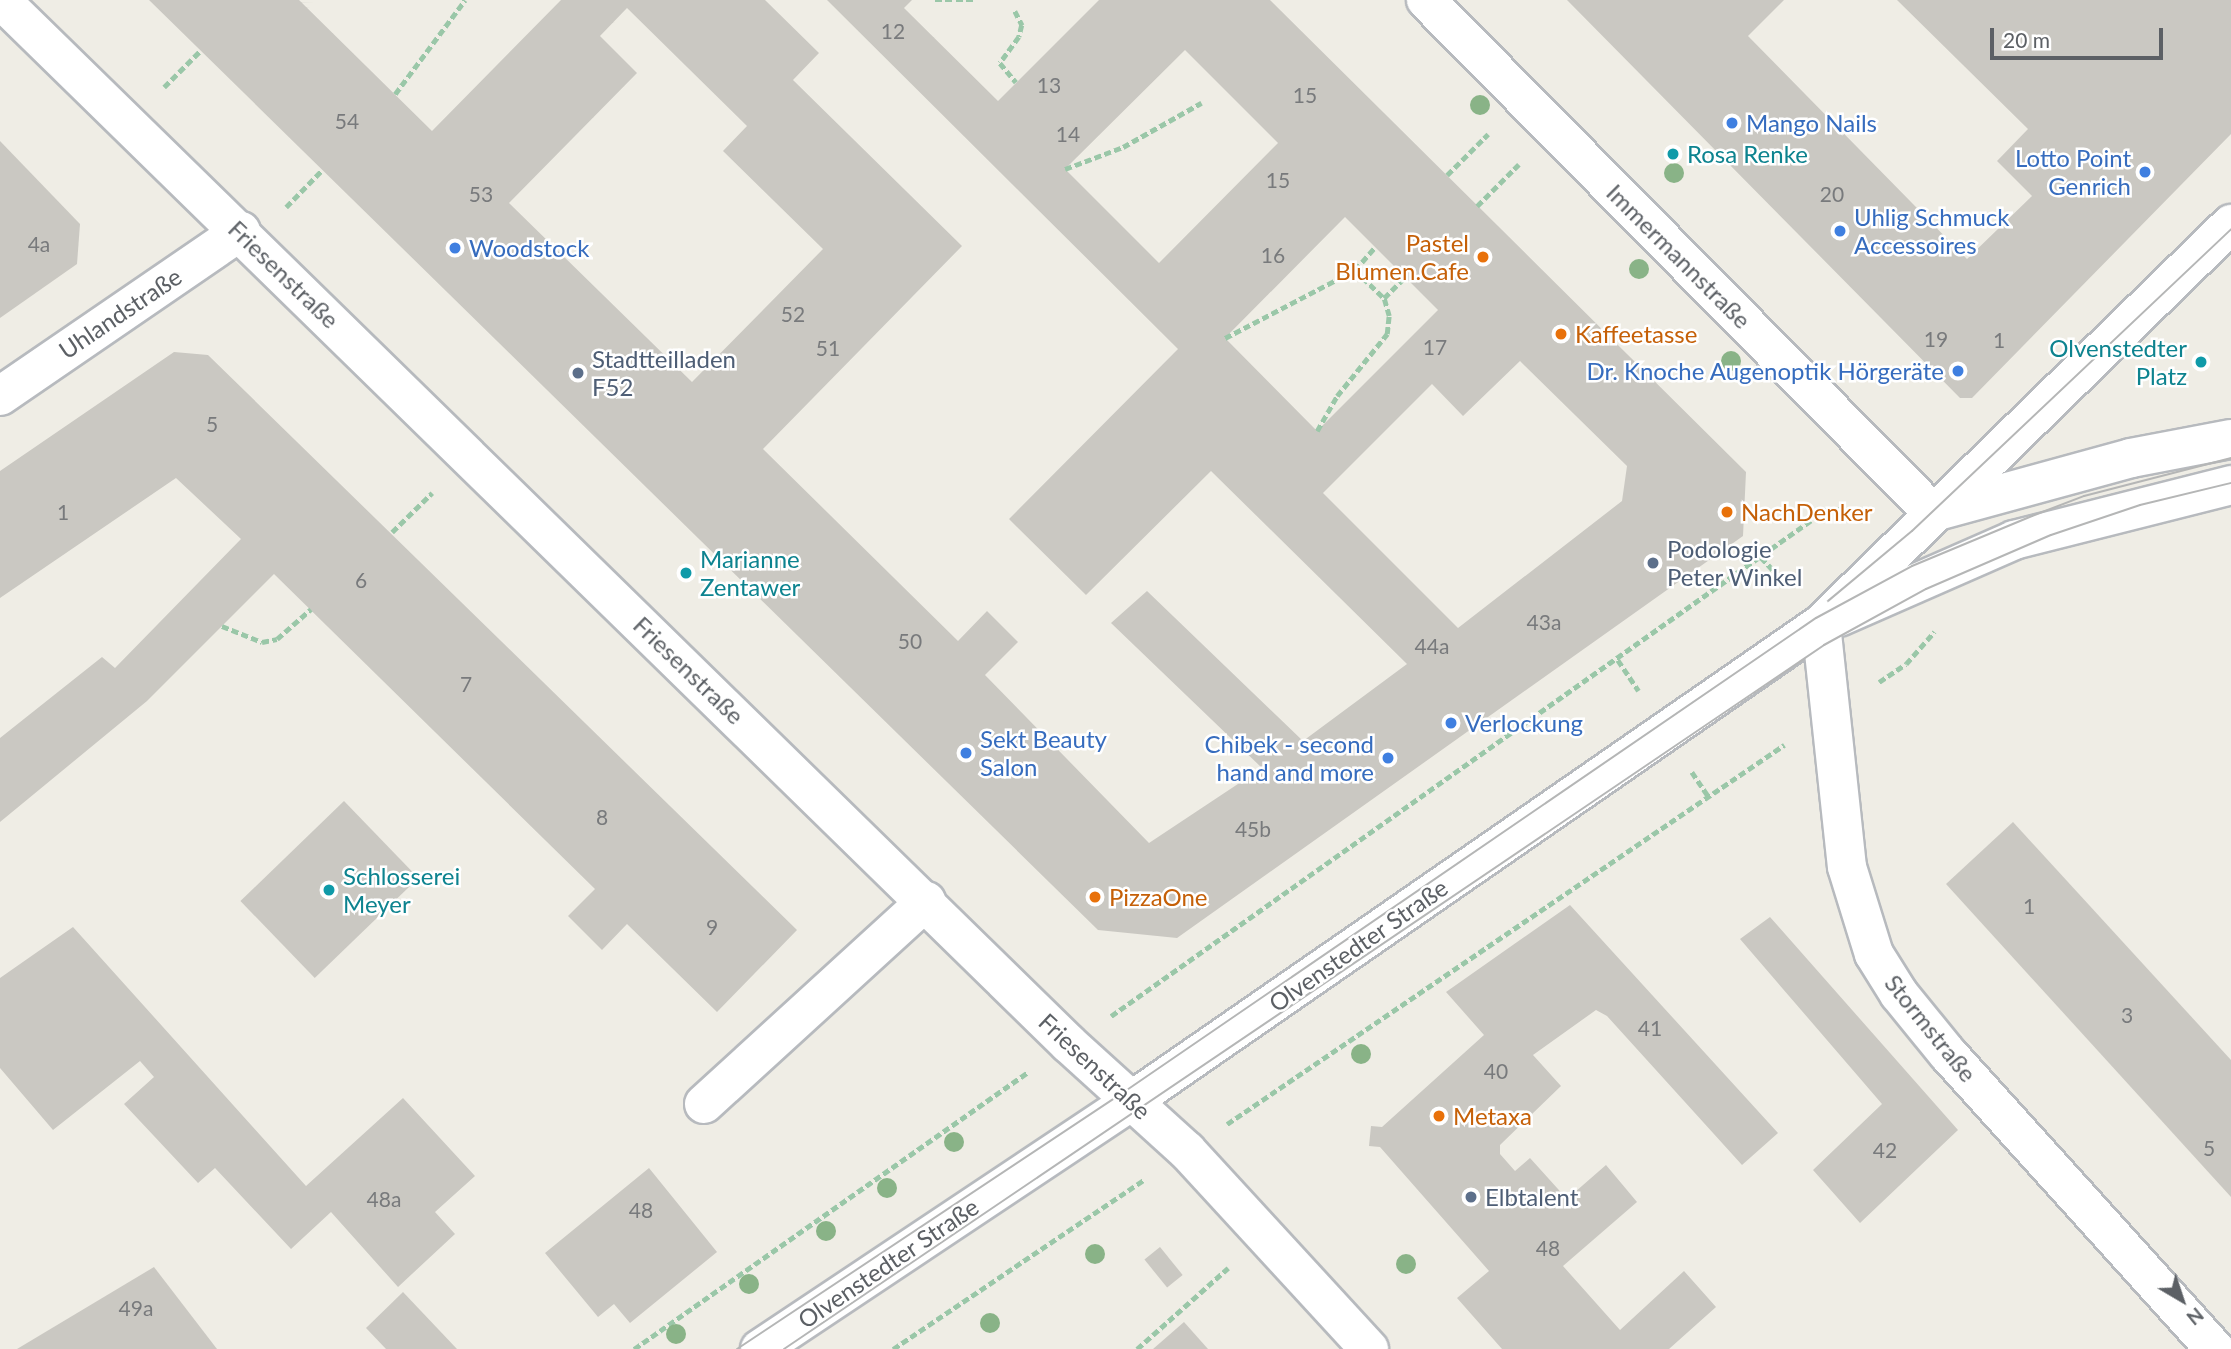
<!DOCTYPE html>
<html>
<head>
<meta charset="utf-8">
<style>
	body { margin:0 }
	#map { position:relative; width:2231px; height:1349px; overflow:hidden; background:#efede5; font-family:Lato,sans-serif }
	div>[style] { position:absolute }
	.building>* { inset:0; background:#cac8c2; transform-origin:0 0 }
	.path>* { height:4.5px; margin-top:-2.25px; transform-origin:0; background:repeating-linear-gradient(90deg,#9ac7a8 0 7px,transparent 0 10.5px) }
	.roads { filter:drop-shadow(2px 0 #b7babe) drop-shadow(-2px 0 #b7babe) drop-shadow(0 2px #b7babe) drop-shadow(0 -2px #b7babe) }
	.minor>* { height:38px; margin:-19px; padding:0 19px; transform-origin:19px; border-radius:19px; background:#fff }
	.tram>* { height:2px; margin:-1px; padding:0 1px; transform-origin:1px; border-radius:1px; background:#b5b6b6 }
	.trees>* { width:20px; height:20px; margin:-10px; border-radius:50%; background:#89b387 }
	.dots>* { width:19px; height:19px; translate:-50% -50%; box-sizing:border-box; border:4px solid #fff; border-radius:50% }
	span { translate:-50% -50%; white-space:nowrap; text-align:center; line-height:1.15; -webkit-text-stroke:5px #fff; paint-order:stroke }
	.number-label { font-size:21px; color:#787a7c }
	.number-label span { -webkit-text-stroke-width:0 }
	.shop-label { font-size:24px; color:#366cbe }
	.left { translate:0 -50%; text-align:left }
	.right { translate:-100% -50%; text-align:right }
	.culture-label { font-size:24px; color:#0d838f }
	.food-label { font-size:24px; color:#c56008 }
	.street-label { font-size:24px; color:#5c6065 }
	.service-label { font-size:24px; color:#4e5e75 }
	.north { position:absolute; left:2147px; top:1265px; width:70px; height:70px; -webkit-text-stroke:5px #fff; paint-order:stroke; rotate:141deg; font-size:19px; font-weight:700; line-height:28px; text-align:center; color:#5c6065 }
	.north::after { content:''; display:block; margin:auto; width:24px; height:32px; background:#5c6065; clip-path:polygon(50% 0,100% 100%,50% 72%,0 100%) }
	.scale { position:absolute; left:1990px; top:28px; width:173px; height:32px; box-sizing:border-box; border:4px solid #5c6065; border-top:0; padding-left:9px; font-size:21px; line-height:24px; white-space:nowrap; color:#5c6065; -webkit-text-stroke:5px #fff; paint-order:stroke }
</style>
</head>
<body>
<div id="map">
	<div class="building">
		<div style="clip-path:polygon(evenodd,149px 0,299px 0,432px 131px,561px 0,765px 0,819px 53px,793px 80px,962px 246px,763px 449px,958px 641px,987px 611px,1018px 642px,985px 675px,1149px 843px,1262px 768px,1111px 623px,1147px 591px,1303px 741px,1407px 664px,1211px 471px,1086px 595px,1009px 519px,1178px 349px,827px 0,912px 0,904px 8px,998px 101px,1099px 0,1270px 0,1746px 472px,1743px 536px,1177px 938px,1098px 930px,149px 0,627px 8px,747px 126px,723px 151px,823px 249px,692px 382px,509px 203px,637px 73px,600px 36px,627px 8px,149px 0,1185px 50px,1278px 143px,1159px 263px,1065px 169px,1185px 50px,149px 0,1345px 217px,1438px 310px,1317px 431px,1225px 338px,1345px 217px,149px 0,1520px 361px,1627px 466px,1622px 501px,1458px 628px,1323px 493px,1432px 384px,1463px 416px,1520px 361px)"></div>
		<div style="clip-path:polygon(1567px 0,1784px 0,1748px 36px,1967px 259px,2032px 196px,1997px 161px,2028px 129px,1897px 0,2231px 0,2231px 134px,1972px 398px,1960px 398px)"></div>
		<div style="clip-path:polygon(0 141px,80px 224px,77px 264px,0 318px)"></div>
		<div style="clip-path:polygon(174px 352px,208px 355px,797px 930px,717px 1012px,627px 924px,602px 950px,568px 916px,595px 889px,274px 574px,147px 701px,0 822px,0 738px,102px 657px,115px 668px,241px 539px,176px 478px,0 598px,0 471px)"></div>
		<div style="left:344px;top:801px;width:107px;height:144px;rotate:46deg"></div>
		<div style="clip-path:polygon(2013px 822px,2231px 1060px,2231px 1197px,1946px 884px)"></div>
		<div style="clip-path:polygon(1570px 905px,1778px 1133px,1742px 1165px,1607px 1016px,1596px 1010px,1533px 1055px,1561px 1086px,1500px 1145px,1500px 1154px,1515px 1171px,1530px 1158px,1567px 1199px,1606px 1165px,1637px 1202px,1563px 1266px,1620px 1330px,1684px 1271px,1716px 1307px,1669px 1349px,1502px 1349px,1457px 1298px,1489px 1271px,1380px 1147px,1369px 1146px,1371px 1126px,1382px 1127px,1484px 1035px,1446px 992px)"></div>
		<div style="clip-path:polygon(1770px 917px,1958px 1130px,1860px 1223px,1813px 1170px,1882px 1104px,1740px 939px)"></div>
		<div style="clip-path:polygon(73px 927px,306px 1186px,403px 1098px,475px 1176px,435px 1212px,455px 1234px,398px 1287px,331px 1212px,291px 1249px,215px 1168px,198px 1183px,124px 1104px,154px 1077px,140px 1061px,53px 1130px,0 1068px,0 978px)"></div>
		<div style="clip-path:polygon(649px 1168px,717px 1252px,630px 1323px,614px 1304px,598px 1317px,545px 1253px)"></div>
		<div style="left:1160px;top:1247px;width:36px;height:20px;rotate:51deg"></div>
		<div style="clip-path:polygon(154px 1267px,217px 1349px,17px 1349px)"></div>
		<div style="clip-path:polygon(403px 1292px,457px 1349px,386px 1349px,366px 1328px)"></div>
		<div style="clip-path:polygon(1184px 1322px,1208px 1349px,1153px 1349px)"></div>
	</div>
	<div class="path">
		<div style="left:935px;top:0;width:42px"></div>
		<div style="left:1015px;top:11px;width:16px;rotate:63deg"></div>
		<div style="left:1022px;top:25px;width:12px;rotate:104deg"></div>
		<div style="left:1019px;top:37px;width:32px;rotate:126deg"></div>
		<div style="left:1000px;top:63px;width:25px;rotate:50deg"></div>
		<div style="left:164px;top:87px;width:51px;rotate:-45deg"></div>
		<div style="left:395px;top:94px;width:117px;rotate:-53.3deg"></div>
		<div style="left:1065px;top:169px;width:62px;rotate:-20.8deg"></div>
		<div style="left:1123px;top:147px;width:90px;rotate:-29.4deg"></div>
		<div style="left:1447px;top:175px;width:58px;rotate:-45deg"></div>
		<div style="left:1477px;top:206px;width:59px;rotate:-45deg"></div>
		<div style="left:286px;top:207px;width:52px;rotate:-45.8deg"></div>
		<div style="left:1355px;top:270px;width:40px;rotate:44deg"></div>
		<div style="left:1225px;top:338px;width:147px;rotate:-27.6deg"></div>
		<div style="left:1355px;top:270px;width:30px;rotate:-49deg"></div>
		<div style="left:1317px;top:431px;width:40px;rotate:-60.3deg"></div>
		<div style="left:1337px;top:396px;width:80px;rotate:-51.1deg"></div>
		<div style="left:1387px;top:334px;width:18px;rotate:-84deg"></div>
		<div style="left:1389px;top:316px;width:19px;rotate:-106deg"></div>
		<div style="left:1384px;top:298px;width:30px;rotate:-45deg"></div>
		<div style="left:392px;top:532px;width:56px;rotate:-44.3deg"></div>
		<div style="left:1761px;top:557px;width:41px;rotate:47deg"></div>
		<div style="left:222px;top:626px;width:43px;rotate:21.8deg"></div>
		<div style="left:262px;top:642px;width:15px;rotate:-11deg"></div>
		<div style="left:277px;top:639px;width:45px;rotate:-41.4deg"></div>
		<div style="left:1618px;top:660px;width:37px;rotate:56deg"></div>
		<div style="left:1879px;top:682px;width:32px;rotate:-34deg"></div>
		<div style="left:1906px;top:664px;width:43px;rotate:-48.8deg"></div>
		<div style="left:1692px;top:772px;width:29px;rotate:56deg"></div>
		<div style="left:1111px;top:1016px;width:877px;rotate:-35.3deg"></div>
		<div style="left:1827px;top:509px;width:31px;rotate:2deg"></div>
		<div style="left:1227px;top:1124px;width:674px;rotate:-34.23deg"></div>
		<div style="left:634px;top:1349px;width:482px;rotate:-35.1deg"></div>
		<div style="left:893px;top:1349px;width:304px;rotate:-34deg"></div>
		<div style="left:1137px;top:1349px;width:122px;rotate:-41.7deg"></div>
	</div>
	<div class="roads">
		<div class="minor">
			<div style="left:1px;top:0;width:1494px;rotate:44.35deg"></div>
			<div style="left:1069px;top:1044px;width:159px;rotate:42.2deg"></div>
			<div style="left:1187px;top:1151px;width:269px;rotate:47.4deg"></div>
			<div style="left:1426px;top:0;width:720px;rotate:45.34deg"></div>
			<div style="left:0;top:396px;width:292px;rotate:-34.4deg"></div>
			<div style="left:1934px;top:512px;width:204px;rotate:-15.3deg"></div>
			<div style="left:2131px;top:458px;width:102px;rotate:-10.8deg"></div>
			<div style="left:1839px;top:617px;width:191px;rotate:-23.7deg"></div>
			<div style="left:2014px;top:540px;width:224px;rotate:-14.2deg"></div>
			<div style="left:1821px;top:624px;width:244px;rotate:83.9deg"></div>
			<div style="left:1847px;top:867px;width:91px;rotate:72.8deg"></div>
			<div style="left:1874px;top:954px;width:47px;rotate:58deg"></div>
			<div style="left:1899px;top:994px;width:77px;rotate:50.8deg"></div>
			<div style="left:1948px;top:1054px;width:398px;rotate:47.9deg"></div>
			<div style="left:704px;top:1104px;width:301px;rotate:-42.4deg"></div>
			<div style="left:760px;top:1349px;width:445px;rotate:-33.7deg"></div>
			<div style="left:1130px;top:1102px;width:840px;rotate:-34.67deg"></div>
			<div style="left:1821px;top:624px;width:573px;rotate:-44.29deg"></div>
		</div>
	</div>
	<div class="tram">
		<div style="left:1828px;top:601px;width:109px;rotate:-39.8deg"></div>
		<div style="left:1912px;top:531px;width:439px;rotate:-43.4deg"></div>
		<div style="left:737px;top:1349px;width:461px;rotate:-33.6deg"></div>
		<div style="left:1121px;top:1094px;width:842px;rotate:-34.41deg"></div>
		<div style="left:1816px;top:618px;width:109px;rotate:-28.4deg"></div>
		<div style="left:1912px;top:566px;width:130px;rotate:-22.6deg"></div>
		<div style="left:2032px;top:516px;width:56px;rotate:-21deg"></div>
		<div style="left:2084px;top:496px;width:152px;rotate:-14.5deg"></div>
		<div style="left:784px;top:1349px;width:1256px;rotate:-34.09deg"></div>
		<div style="left:1824px;top:645px;width:116px;rotate:-28.8deg"></div>
		<div style="left:1926px;top:589px;width:136px;rotate:-23.4deg"></div>
		<div style="left:2051px;top:535px;width:94px;rotate:-18.6deg"></div>
		<div style="left:2140px;top:505px;width:94px;rotate:-13.6deg"></div>
	</div>
	<div class="trees">
		<div style="left:1480px;top:105px"></div>
		<div style="left:1674px;top:173px"></div>
		<div style="left:1639px;top:269px"></div>
		<div style="left:1731px;top:361px"></div>
		<div style="left:1361px;top:1054px"></div>
		<div style="left:954px;top:1142px"></div>
		<div style="left:887px;top:1188px"></div>
		<div style="left:826px;top:1231px"></div>
		<div style="left:1095px;top:1254px"></div>
		<div style="left:1406px;top:1264px"></div>
		<div style="left:749px;top:1284px"></div>
		<div style="left:990px;top:1323px"></div>
		<div style="left:676px;top:1334px"></div>
	</div>
	<div class="dots">
		<div style="left:1732px;top:123px;background:#3f7fe0"></div>
		<div style="left:1673px;top:154px;background:#0f9aa8"></div>
		<div style="left:2145px;top:172px;background:#3f7fe0"></div>
		<div style="left:1840px;top:231px;background:#3f7fe0"></div>
		<div style="left:455px;top:248px;background:#3f7fe0"></div>
		<div style="left:1483px;top:257px;background:#e8710a"></div>
		<div style="left:1561px;top:334px;background:#e8710a"></div>
		<div style="left:2201px;top:362px;background:#0f9aa8"></div>
		<div style="left:1958px;top:371px;background:#3f7fe0"></div>
		<div style="left:578px;top:373px;background:#5c6f8a"></div>
		<div style="left:1727px;top:512px;background:#e8710a"></div>
		<div style="left:1653px;top:563px;background:#5c6f8a"></div>
		<div style="left:686px;top:573px;background:#0f9aa8"></div>
		<div style="left:1451px;top:723px;background:#3f7fe0"></div>
		<div style="left:966px;top:753px;background:#3f7fe0"></div>
		<div style="left:1388px;top:758px;background:#3f7fe0"></div>
		<div style="left:329px;top:890px;background:#0f9aa8"></div>
		<div style="left:1095px;top:897px;background:#e8710a"></div>
		<div style="left:1439px;top:1116px;background:#e8710a"></div>
		<div style="left:1471px;top:1197px;background:#5c6f8a"></div>
	</div>
	<div class="number-label">
		<span style="left:893px;top:31px">12</span>
		<span style="left:1049px;top:85px">13</span>
		<span style="left:1305px;top:95px">15</span>
		<span style="left:347px;top:121px">54</span>
		<span style="left:1068px;top:134px">14</span>
		<span style="left:1278px;top:180px">15</span>
		<span style="left:481px;top:194px">53</span>
		<span style="left:1832px;top:194px">20</span>
		<span style="left:39px;top:244px">4a</span>
		<span style="left:1273px;top:255px">16</span>
		<span style="left:793px;top:314px">52</span>
		<span style="left:1936px;top:339px">19</span>
		<span style="left:1999px;top:340px">1</span>
		<span style="left:1435px;top:347px">17</span>
		<span style="left:828px;top:348px">51</span>
		<span style="left:212px;top:424px">5</span>
		<span style="left:63px;top:512px">1</span>
		<span style="left:361px;top:580px">6</span>
		<span style="left:1544px;top:622px">43a</span>
		<span style="left:910px;top:641px">50</span>
		<span style="left:1432px;top:646px">44a</span>
		<span style="left:466px;top:684px">7</span>
		<span style="left:602px;top:817px">8</span>
		<span style="left:1253px;top:829px">45b</span>
		<span style="left:2029px;top:906px">1</span>
		<span style="left:712px;top:927px">9</span>
		<span style="left:2127px;top:1015px">3</span>
		<span style="left:1650px;top:1028px">41</span>
		<span style="left:1496px;top:1071px">40</span>
		<span style="left:2209px;top:1148px">5</span>
		<span style="left:1885px;top:1150px">42</span>
		<span style="left:384px;top:1199px">48a</span>
		<span style="left:641px;top:1210px">48</span>
		<span style="left:1548px;top:1248px">48</span>
		<span style="left:136px;top:1308px">49a</span>
	</div>
	<div class="shop-label">
		<span class="left" style="left:1746px;top:123px">Mango Nails</span>
		<span class="right" style="left:2131px;top:172px">Lotto Point<br>Genrich</span>
		<span class="left" style="left:1854px;top:231px">Uhlig Schmuck<br>Accessoires</span>
		<span class="left" style="left:469px;top:248px">Woodstock</span>
		<span class="right" style="left:1944px;top:371px">Dr. Knoche Augenoptik Hörgeräte</span>
		<span class="left" style="left:1465px;top:723px">Verlockung</span>
		<span class="left" style="left:980px;top:753px">Sekt Beauty<br>Salon</span>
		<span class="right" style="left:1374px;top:758px">Chibek - second<br>hand and more</span>
	</div>
	<div class="culture-label">
		<span class="left" style="left:1687px;top:154px">Rosa Renke</span>
		<span class="right" style="left:2187px;top:362px">Olvenstedter<br>Platz</span>
		<span class="left" style="left:700px;top:573px">Marianne<br>Zentawer</span>
		<span class="left" style="left:343px;top:890px">Schlosserei<br>Meyer</span>
	</div>
	<div class="food-label">
		<span class="right" style="left:1469px;top:257px">Pastel<br>Blumen.Cafe</span>
		<span class="left" style="left:1575px;top:334px">Kaffeetasse</span>
		<span class="left" style="left:1741px;top:512px">NachDenker</span>
		<span class="left" style="left:1109px;top:897px">PizzaOne</span>
		<span class="left" style="left:1453px;top:1116px">Metaxa</span>
	</div>
	<div class="street-label">
		<span style="left:1679px;top:256px;rotate:45deg">Immermannstraße</span>
		<span style="left:284px;top:274px;rotate:44deg">Friesenstraße</span>
		<span style="left:120px;top:313px;rotate:-34deg">Uhlandstraße</span>
		<span style="left:689px;top:670px;rotate:44deg">Friesenstraße</span>
		<span style="left:1358px;top:945px;rotate:-35deg">Olvenstedter Straße</span>
		<span style="left:1931px;top:1028px;rotate:51deg">Stormstraße</span>
		<span style="left:1095px;top:1066px;rotate:43deg">Friesenstraße</span>
		<span style="left:888px;top:1263px;rotate:-34deg">Olvenstedter Straße</span>
	</div>
	<div class="service-label">
		<span class="left" style="left:592px;top:373px">Stadtteilladen<br>F52</span>
		<span class="left" style="left:1667px;top:563px">Podologie<br>Peter Winkel</span>
		<span class="left" style="left:1485px;top:1197px">Elbtalent</span>
	</div>
	<div class="north">N</div>
	<div class="scale">20 m</div>
</div>
</body>
</html>
